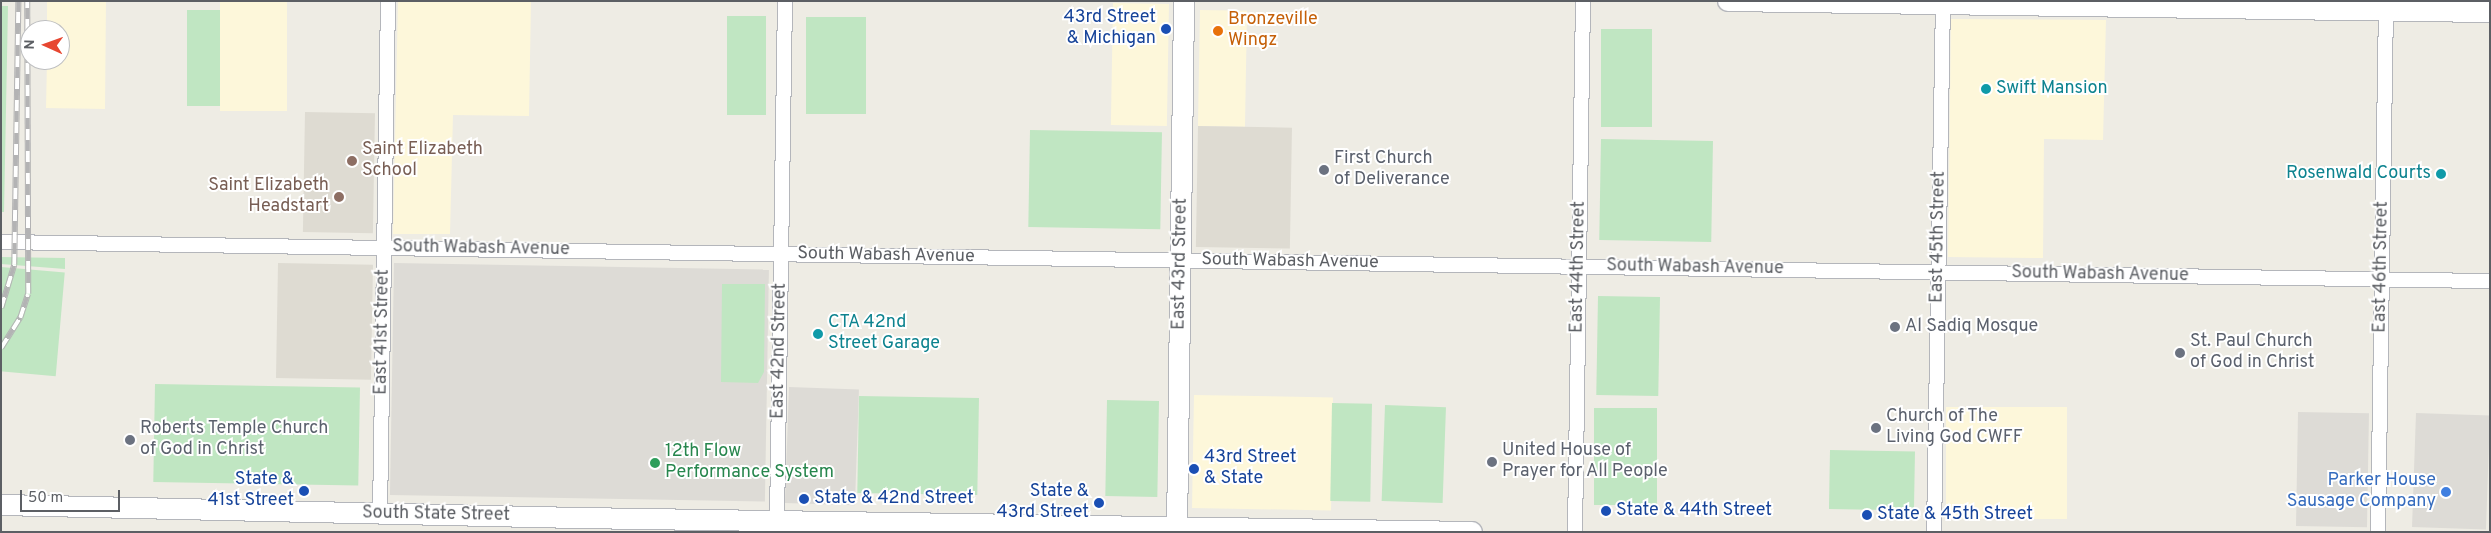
<!DOCTYPE html>
<html>
<head>
<meta charset="utf-8">
<style>
	body { margin:0 }
	#map { position:relative; width:2491px; height:533px; overflow:hidden; background:#eeece4; font-family:Overpass,sans-serif }
	div>[style] { position:absolute }
	.commercial>* { inset:0; background:#fdf7da; transform-origin:0 0 }
	.industrial>* { inset:0; background:#dddbd6; transform-origin:0 0 }
	.education>* { inset:0; background:#dedbd2; transform-origin:0 0 }
	.green>* { inset:0; background:#c0e6c2; transform-origin:0 0 }
	.roads { filter:drop-shadow(1px 0 #b4b6bb) drop-shadow(-1px 0 #b4b6bb) drop-shadow(0 1px #b4b6bb) drop-shadow(0 -1px #b4b6bb) }
	.street>* { height:14px; margin:-7px; padding:0 7px; transform-origin:7px; border-radius:7px; background:#fff }
	.secondary>* { height:20px; margin:-10px; padding:0 10px; transform-origin:10px; border-radius:10px; background:#fff }
	.rail>* { height:5.5px; margin-top:-2.75px; transform-origin:0; background:repeating-linear-gradient(90deg,#fff 0 11px,#b3b3b4 0 22px); box-sizing:border-box; border-block:1px solid #b3b3b4 }
	.dots>* { width:14px; height:14px; translate:-50% -50%; box-sizing:border-box; border:2px solid #fff; border-radius:50% }
	span { translate:-50% -50%; white-space:nowrap; text-align:center; line-height:1.15; -webkit-text-stroke:4px #fff; paint-order:stroke }
	.transit-label { font-size:18px; color:#164399 }
	.right { translate:-100% -50%; text-align:right }
	.left { translate:0 -50%; text-align:left }
	.food-label { font-size:18px; color:#c56008 }
	.culture-label { font-size:18px; color:#0d838f }
	.education-label { font-size:18px; color:#785e54 }
	.worship-label { font-size:18px; color:#5b616d }
	.street-label { font-size:18px; color:#5c5f64 }
	.leisure-label { font-size:18px; color:#27864d }
	.shop-label { font-size:18px; color:#366cbe }
	.frame { position:absolute; inset:0; border:2px solid #5c5f64; pointer-events:none }
	.north { position:absolute; left:20px; top:20px; width:50px; height:50px; box-sizing:border-box; background:#fff; border:1px solid #bebfc1; border-radius:50%; rotate:272deg; font-size:14px; font-weight:700; line-height:20px; text-align:center; color:#5c5f64 }
	.north::after { content:''; display:block; margin:auto; width:18px; height:22px; background:#e74731; clip-path:polygon(50% 0,100% 100%,50% 72%,0 100%) }
	.scale { position:absolute; left:20px; top:490px; width:100px; height:22px; box-sizing:border-box; border:2px solid #5c5f64; border-top:0; padding-left:6px; font-size:15px; line-height:18px; white-space:nowrap; color:#5c5f64; -webkit-text-stroke:4px #fff; paint-order:stroke }
</style>
</head>
<body>
<div id="map">
	<div class="commercial">
		<div style="clip-path:polygon(47px 1px,106px 1px,105px 109px,46px 108px,47px 60px,60px 60px,60px 30px,47px 30px)"></div>
		<div style="left:220px;top:1px;width:67px;height:110px"></div>
		<div style="clip-path:polygon(398px 1px,531px 1px,529px 116px,453px 115px,450px 234px,393px 234px)"></div>
		<div style="left:1113px;top:3px;width:56px;height:122px;rotate:1deg"></div>
		<div style="left:1200px;top:10px;width:47px;height:116px;rotate:1deg"></div>
		<div style="clip-path:polygon(1951px 19px,2106px 20px,2103px 140px,2044px 139px,2043px 258px,1948px 257px)"></div>
		<div style="left:1194px;top:395px;width:139px;height:113px;rotate:1deg"></div>
		<div style="left:1946px;top:407px;width:121px;height:112px"></div>
	</div>
	<div class="industrial">
		<div style="left:394px;top:263px;width:375px;height:232px;rotate:1deg"></div>
		<div style="left:789px;top:387px;width:70px;height:116px;rotate:2deg"></div>
		<div style="left:2298px;top:412px;width:71px;height:114px;rotate:1deg"></div>
		<div style="left:2416px;top:413px;width:74px;height:114px;rotate:2deg"></div>
	</div>
	<div class="education">
		<div style="left:305px;top:112px;width:70px;height:120px;rotate:1deg"></div>
		<div style="left:1198px;top:126px;width:94px;height:121px;rotate:1deg"></div>
		<div style="left:278px;top:263px;width:95px;height:115px;rotate:1deg"></div>
	</div>
	<div class="green">
		<div style="clip-path:polygon(1px 6px,8px 6px,4px 212px,1px 212px)"></div>
		<div style="left:187px;top:10px;width:33px;height:96px"></div>
		<div style="left:727px;top:16px;width:39px;height:99px"></div>
		<div style="left:806px;top:17px;width:60px;height:97px"></div>
		<div style="left:1601px;top:29px;width:51px;height:98px"></div>
		<div style="left:1030px;top:130px;width:132px;height:97px;rotate:1deg"></div>
		<div style="left:1601px;top:139px;width:112px;height:101px;rotate:1deg"></div>
		<div style="clip-path:polygon(1px 257px,65px 258px,65px 269px,1px 264px)"></div>
		<div style="left:1px;top:267px;width:64px;height:104px;rotate:5deg"></div>
		<div style="clip-path:polygon(722px 284px,765px 284px,764px 372px,758px 383px,721px 382px)"></div>
		<div style="left:1598px;top:296px;width:62px;height:99px;rotate:1deg"></div>
		<div style="left:155px;top:384px;width:205px;height:98px;rotate:1deg"></div>
		<div style="left:859px;top:396px;width:120px;height:97px;rotate:1deg"></div>
		<div style="left:1107px;top:400px;width:52px;height:96px;rotate:1deg"></div>
		<div style="left:1332px;top:403px;width:40px;height:98px;rotate:1deg"></div>
		<div style="left:1385px;top:405px;width:61px;height:96px;rotate:2deg"></div>
		<div style="left:1594px;top:408px;width:63px;height:97px"></div>
		<div style="left:1830px;top:450px;width:85px;height:59px;rotate:1deg"></div>
	</div>
	<div class="roads">
		<div class="street">
			<div style="left:1px;top:242px;width:2489px;rotate:0.9deg"></div>
			<div style="left:380px;top:514px;width:513px;rotate:-89.11deg"></div>
			<div style="left:777px;top:520px;width:519px;rotate:-89.12deg"></div>
			<div style="left:1575px;top:532px;width:531px;rotate:-89.14deg"></div>
			<div style="left:1934px;top:532px;width:531px;rotate:-89.03deg"></div>
			<div style="left:2378px;top:532px;width:529px;rotate:-89.13deg"></div>
		</div>
		<div class="secondary">
			<div style="left:1728px;top:1px;width:762px;rotate:0.83deg"></div>
			<div style="left:1px;top:505px;width:578px;rotate:1.29deg"></div>
			<div style="left:579px;top:518px;width:893px;rotate:0.9deg"></div>
			<div style="left:1177px;top:532px;width:531px;rotate:-89.24deg"></div>
		</div>
	</div>
	<div class="rail">
		<div style="left:1px;top:308px;width:45px;rotate:-73.2deg"></div>
		<div style="left:14px;top:265px;width:264px;rotate:-89.1deg"></div>
		<div style="left:1px;top:348px;width:36px;rotate:-58deg"></div>
		<div style="left:20px;top:318px;width:25px;rotate:-72deg"></div>
		<div style="left:28px;top:294px;width:293px;rotate:-90.2deg"></div>
	</div>
	<div class="dots">
		<div style="left:1166px;top:29px;background:#1a4fb4"></div>
		<div style="left:1218px;top:31px;background:#e8710a"></div>
		<div style="left:1986px;top:89px;background:#0f9aa8"></div>
		<div style="left:352px;top:161px;background:#8d6e63"></div>
		<div style="left:1324px;top:170px;background:#6b7280"></div>
		<div style="left:2441px;top:174px;background:#0f9aa8"></div>
		<div style="left:339px;top:197px;background:#8d6e63"></div>
		<div style="left:1895px;top:327px;background:#6b7280"></div>
		<div style="left:818px;top:334px;background:#0f9aa8"></div>
		<div style="left:2180px;top:353px;background:#6b7280"></div>
		<div style="left:1876px;top:428px;background:#6b7280"></div>
		<div style="left:130px;top:440px;background:#6b7280"></div>
		<div style="left:1492px;top:462px;background:#6b7280"></div>
		<div style="left:655px;top:463px;background:#2e9e5b"></div>
		<div style="left:1194px;top:469px;background:#1a4fb4"></div>
		<div style="left:304px;top:491px;background:#1a4fb4"></div>
		<div style="left:2446px;top:492px;background:#3f7fe0"></div>
		<div style="left:804px;top:499px;background:#1a4fb4"></div>
		<div style="left:1099px;top:503px;background:#1a4fb4"></div>
		<div style="left:1606px;top:511px;background:#1a4fb4"></div>
		<div style="left:1867px;top:515px;background:#1a4fb4"></div>
	</div>
	<div class="transit-label">
		<span class="right" style="left:1156px;top:29px">43rd Street<br>&amp; Michigan</span>
		<span class="left" style="left:1204px;top:469px">43rd Street<br>&amp; State</span>
		<span class="right" style="left:294px;top:491px">State &amp;<br>41st Street</span>
		<span class="right" style="left:1089px;top:503px">State &amp;<br>43rd Street</span>
		<span class="left" style="left:814px;top:499px">State &amp; 42nd Street</span>
		<span class="left" style="left:1616px;top:511px">State &amp; 44th Street</span>
		<span class="left" style="left:1877px;top:515px">State &amp; 45th Street</span>
	</div>
	<div class="food-label">
		<span class="left" style="left:1228px;top:31px">Bronzeville<br>Wingz</span>
	</div>
	<div class="culture-label">
		<span class="left" style="left:1996px;top:89px">Swift Mansion</span>
		<span class="right" style="left:2431px;top:174px">Rosenwald Courts</span>
		<span class="left" style="left:828px;top:334px">CTA 42nd<br>Street Garage</span>
	</div>
	<div class="education-label">
		<span class="left" style="left:362px;top:161px">Saint Elizabeth<br>School</span>
		<span class="right" style="left:329px;top:197px">Saint Elizabeth<br>Headstart</span>
	</div>
	<div class="worship-label">
		<span class="left" style="left:1334px;top:170px">First Church<br>of Deliverance</span>
		<span class="left" style="left:1905px;top:327px">Al Sadiq Mosque</span>
		<span class="left" style="left:2190px;top:353px">St. Paul Church<br>of God in Christ</span>
		<span class="left" style="left:1886px;top:428px">Church of The<br>Living God CWFF</span>
		<span class="left" style="left:140px;top:440px">Roberts Temple Church<br>of God in Christ</span>
		<span class="left" style="left:1502px;top:462px">United House of<br>Prayer for All People</span>
	</div>
	<div class="street-label">
		<span style="left:1939px;top:237px;rotate:-89deg">East 45th Street</span>
		<span style="left:481px;top:249px;rotate:1deg">South Wabash Avenue</span>
		<span style="left:886px;top:256px;rotate:1deg">South Wabash Avenue</span>
		<span style="left:1290px;top:262px;rotate:1deg">South Wabash Avenue</span>
		<span style="left:1181px;top:264px;rotate:-89deg">East 43rd Street</span>
		<span style="left:1579px;top:267px;rotate:-89deg">East 44th Street</span>
		<span style="left:2382px;top:267px;rotate:-89deg">East 46th Street</span>
		<span style="left:1695px;top:268px;rotate:1deg">South Wabash Avenue</span>
		<span style="left:2100px;top:275px;rotate:1deg">South Wabash Avenue</span>
		<span style="left:383px;top:332px;rotate:-89deg">East 41st Street</span>
		<span style="left:780px;top:351px;rotate:-89deg">East 42nd Street</span>
		<span style="left:436px;top:515px;rotate:1deg">South State Street</span>
	</div>
	<div class="leisure-label">
		<span class="left" style="left:665px;top:463px">12th Flow<br>Performance System</span>
	</div>
	<div class="shop-label">
		<span class="right" style="left:2436px;top:492px">Parker House<br>Sausage Company</span>
	</div>
	<div class="frame"></div>
	<div class="north">N</div>
	<div class="scale">50 m</div>
</div>
</body>
</html>
